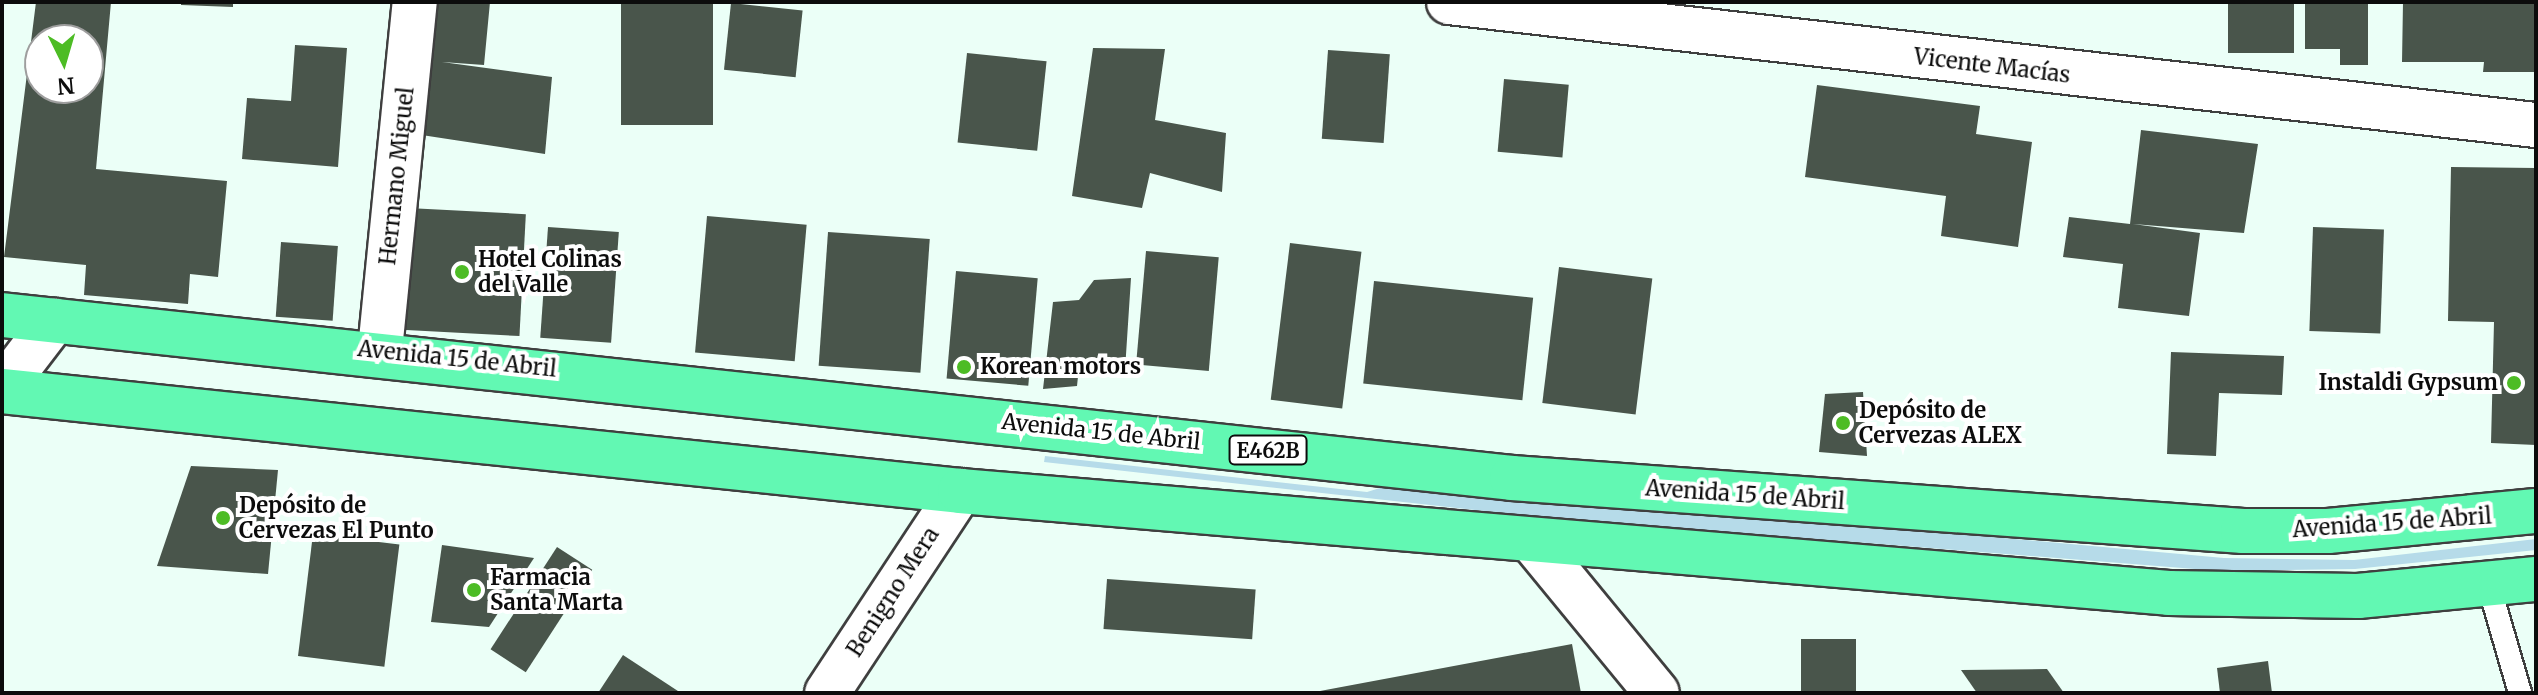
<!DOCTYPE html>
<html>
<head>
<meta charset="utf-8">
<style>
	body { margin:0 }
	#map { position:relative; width:2538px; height:695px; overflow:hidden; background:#ebfff7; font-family:Merriweather,serif }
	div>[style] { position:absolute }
	.green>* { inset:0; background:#b6dbe9 }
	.building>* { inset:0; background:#49554b; transform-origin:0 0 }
	.roads { filter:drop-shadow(2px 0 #3f3f3f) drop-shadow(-2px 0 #3f3f3f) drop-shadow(0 2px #3f3f3f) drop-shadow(0 -2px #3f3f3f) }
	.lane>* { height:22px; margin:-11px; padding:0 11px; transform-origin:11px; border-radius:11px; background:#fff }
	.street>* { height:44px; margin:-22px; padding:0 22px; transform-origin:22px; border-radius:22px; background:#fff }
	.primary>* { height:44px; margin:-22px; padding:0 22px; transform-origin:22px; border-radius:22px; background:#62f8b3 }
	.dots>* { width:22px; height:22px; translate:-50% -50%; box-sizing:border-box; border:4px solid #fff; border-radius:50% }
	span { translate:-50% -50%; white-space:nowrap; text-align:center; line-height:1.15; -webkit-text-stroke:8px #fff; paint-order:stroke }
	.shield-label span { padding:2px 6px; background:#fff; border:2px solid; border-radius:6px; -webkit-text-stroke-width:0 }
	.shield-label { font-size:20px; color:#0c0c0c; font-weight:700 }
	.street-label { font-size:22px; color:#0c0c0c }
	.poi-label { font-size:22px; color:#0c0c0c; font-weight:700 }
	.left { translate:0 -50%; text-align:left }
	.right { translate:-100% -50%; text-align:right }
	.frame { position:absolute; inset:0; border:4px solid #0c0c0c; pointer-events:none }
	.north { position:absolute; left:24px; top:24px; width:80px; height:80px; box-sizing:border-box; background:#fff; border:2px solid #9e9e9e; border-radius:50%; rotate:175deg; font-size:22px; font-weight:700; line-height:32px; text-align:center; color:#0c0c0c }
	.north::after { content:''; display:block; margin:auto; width:28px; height:36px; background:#4dbc25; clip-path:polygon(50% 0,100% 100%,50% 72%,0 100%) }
</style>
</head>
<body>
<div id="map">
	<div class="green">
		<div style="clip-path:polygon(1045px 456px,1367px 492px,1396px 483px,2224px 558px,2354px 560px,2536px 539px,2536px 550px,2355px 569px,2220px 571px,1538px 517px,1044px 462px)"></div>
	</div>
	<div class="building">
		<div style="clip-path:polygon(evenodd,36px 2px,111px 2px,96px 169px,227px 181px,218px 277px,190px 274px,188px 304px,84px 295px,86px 265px,4px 257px,36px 2px,40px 40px,88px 40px,88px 88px,40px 88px,40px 40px)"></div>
		<div style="clip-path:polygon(181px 2px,233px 2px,233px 7px,181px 5px)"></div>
		<div style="clip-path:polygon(430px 2px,490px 2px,484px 65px,442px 62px,552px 77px,545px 154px,415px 134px)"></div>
		<div style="left:621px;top:2px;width:92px;height:123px"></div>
		<div style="left:2228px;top:2px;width:66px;height:51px"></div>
		<div style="clip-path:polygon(2305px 2px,2368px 2px,2368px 65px,2340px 65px,2340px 49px,2305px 49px)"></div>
		<div style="clip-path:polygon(2403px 2px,2536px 2px,2536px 72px,2483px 72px,2484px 62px,2402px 62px)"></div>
		<div style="left:731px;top:3px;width:72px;height:67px;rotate:6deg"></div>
		<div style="clip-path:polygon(295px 45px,347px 48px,338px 167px,242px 159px,247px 98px,291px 101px)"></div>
		<div style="clip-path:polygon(1093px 48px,1165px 49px,1155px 120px,1226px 133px,1222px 192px,1150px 173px,1142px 208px,1072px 196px)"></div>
		<div style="left:1328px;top:50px;width:62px;height:89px;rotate:4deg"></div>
		<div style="left:967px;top:53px;width:80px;height:90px;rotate:6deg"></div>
		<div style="left:1504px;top:79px;width:65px;height:73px;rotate:5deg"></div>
		<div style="clip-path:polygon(1817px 85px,1980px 106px,1976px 134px,2032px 142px,2018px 247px,1941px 236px,1946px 196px,1805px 177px)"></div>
		<div style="clip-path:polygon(2141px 130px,2258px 144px,2244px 233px,2133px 224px,2200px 233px,2189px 316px,2118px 308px,2123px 264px,2063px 257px,2069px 217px,2130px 224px)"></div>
		<div style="clip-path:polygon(2451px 167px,2536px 168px,2536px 445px,2491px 443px,2494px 322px,2448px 321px)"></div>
		<div style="left:408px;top:208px;width:118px;height:122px;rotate:3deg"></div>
		<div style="left:707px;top:216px;width:100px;height:137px;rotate:5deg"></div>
		<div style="left:548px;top:227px;width:71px;height:111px;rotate:4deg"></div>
		<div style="left:2313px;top:227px;width:71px;height:104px;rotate:2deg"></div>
		<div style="left:828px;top:232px;width:102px;height:134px;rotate:4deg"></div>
		<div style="left:281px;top:242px;width:57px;height:75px;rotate:4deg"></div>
		<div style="left:1290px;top:243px;width:72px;height:158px;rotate:7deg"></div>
		<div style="left:1146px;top:251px;width:73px;height:114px;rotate:5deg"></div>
		<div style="left:1559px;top:267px;width:94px;height:137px;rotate:7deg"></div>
		<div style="left:956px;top:271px;width:82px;height:108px;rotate:5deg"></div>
		<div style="clip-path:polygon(1131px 278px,1125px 370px,1079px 367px,1077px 386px,1043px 389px,1053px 302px,1079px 300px,1094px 280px)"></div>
		<div style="left:1374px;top:281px;width:160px;height:103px;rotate:6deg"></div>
		<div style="clip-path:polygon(2171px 352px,2284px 356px,2282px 395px,2219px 393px,2216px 456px,2167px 454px)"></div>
		<div style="clip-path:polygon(1863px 392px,1867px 456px,1819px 452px,1825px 394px)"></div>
		<div style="clip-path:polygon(191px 466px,278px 470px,268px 574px,157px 566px)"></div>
		<div style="left:313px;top:534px;width:87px;height:123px;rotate:7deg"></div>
		<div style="clip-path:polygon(442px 545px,534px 558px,489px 627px,431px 622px)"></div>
		<div style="left:557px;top:547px;width:42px;height:122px;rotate:33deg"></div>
		<div style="left:1107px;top:579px;width:149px;height:50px;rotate:4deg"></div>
		<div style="left:1801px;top:639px;width:55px;height:54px"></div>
		<div style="clip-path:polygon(1572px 644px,1581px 693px,1320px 693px,1320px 691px)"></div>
		<div style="clip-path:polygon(623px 655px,681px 693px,598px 693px)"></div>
		<div style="clip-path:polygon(2268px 661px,2272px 693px,2220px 693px,2217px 668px)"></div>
		<div style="clip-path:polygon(2047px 669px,2064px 693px,1977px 693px,1961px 670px)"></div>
	</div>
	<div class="roads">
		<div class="lane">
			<div style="left:2489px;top:586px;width:111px;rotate:73.8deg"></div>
		</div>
		<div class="street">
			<div style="left:1449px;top:2px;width:1094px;rotate:6.46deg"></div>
			<div style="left:380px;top:350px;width:350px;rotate:-84.3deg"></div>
			<div style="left:2px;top:389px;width:86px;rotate:-52.6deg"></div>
			<div style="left:1533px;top:542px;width:195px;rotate:50.6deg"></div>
			<div style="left:827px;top:693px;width:242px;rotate:-56.6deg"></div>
		</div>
		<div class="primary">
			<div style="left:2px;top:315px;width:1519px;rotate:6.16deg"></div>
			<div style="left:1512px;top:478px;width:733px;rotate:4.15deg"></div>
			<div style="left:2243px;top:531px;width:85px"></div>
			<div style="left:2328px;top:531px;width:209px;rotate:-5.5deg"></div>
			<div style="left:2px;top:391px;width:963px;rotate:5.96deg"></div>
			<div style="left:960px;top:491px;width:1213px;rotate:4.82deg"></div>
			<div style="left:2169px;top:593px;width:189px;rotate:0.9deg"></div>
			<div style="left:2358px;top:596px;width:179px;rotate:-5.5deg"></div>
		</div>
	</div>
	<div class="dots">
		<div style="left:462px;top:272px;background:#4dbc25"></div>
		<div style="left:964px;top:367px;background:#4dbc25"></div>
		<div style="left:2514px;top:383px;background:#4dbc25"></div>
		<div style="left:1843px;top:423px;background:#4dbc25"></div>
		<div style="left:223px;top:518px;background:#4dbc25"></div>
		<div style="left:474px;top:590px;background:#4dbc25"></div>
	</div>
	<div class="shield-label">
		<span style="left:1268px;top:450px">E462B</span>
	</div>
	<div class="street-label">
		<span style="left:1992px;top:66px;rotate:7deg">Vicente Macías</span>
		<span style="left:397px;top:176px;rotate:-84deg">Hermano Miguel</span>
		<span style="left:457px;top:359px;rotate:6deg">Avenida 15 de Abril</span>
		<span style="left:1101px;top:432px;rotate:6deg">Avenida 15 de Abril</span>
		<span style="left:1745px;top:495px;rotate:4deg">Avenida 15 de Abril</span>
		<span style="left:2392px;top:523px;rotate:-4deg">Avenida 15 de Abril</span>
		<span style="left:893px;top:592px;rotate:-57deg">Benigno Mera</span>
	</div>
	<div class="poi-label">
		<span class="left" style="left:478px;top:272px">Hotel Colinas<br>del Valle</span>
		<span class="left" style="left:980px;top:367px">Korean motors</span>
		<span class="right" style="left:2498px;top:383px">Instaldi Gypsum</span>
		<span class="left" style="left:1859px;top:423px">Depósito de<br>Cervezas ALEX</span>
		<span class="left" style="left:239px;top:518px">Depósito de<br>Cervezas El Punto</span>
		<span class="left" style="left:490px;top:590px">Farmacia<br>Santa Marta</span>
	</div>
	<div class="frame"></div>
	<div class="north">N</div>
</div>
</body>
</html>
